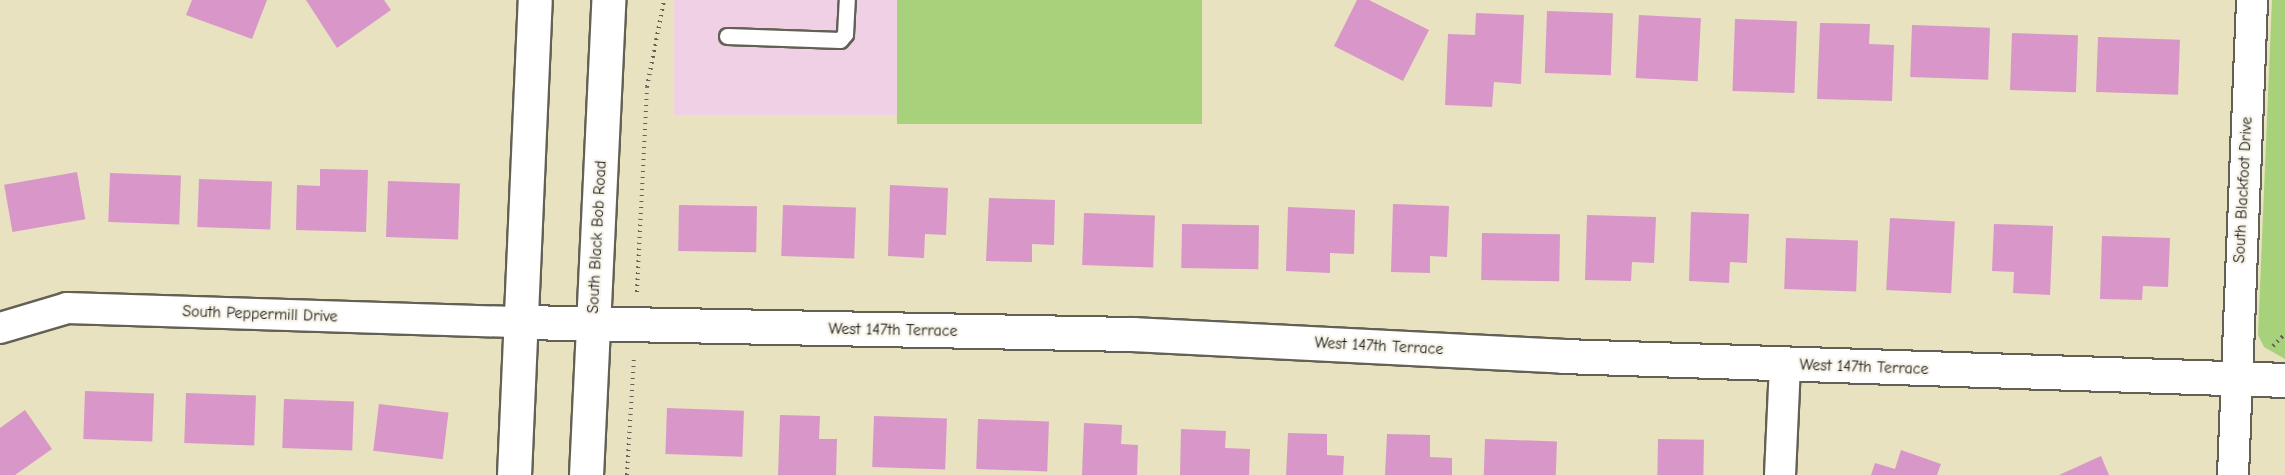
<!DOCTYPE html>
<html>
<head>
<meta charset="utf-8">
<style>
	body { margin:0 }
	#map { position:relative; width:2285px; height:475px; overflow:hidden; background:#e8e2c0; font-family:"Comic Neue",sans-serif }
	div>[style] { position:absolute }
	.built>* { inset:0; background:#f0d0e4; transform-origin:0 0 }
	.green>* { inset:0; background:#a8d17c; transform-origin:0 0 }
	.building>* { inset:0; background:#d897c8; transform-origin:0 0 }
	.path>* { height:4px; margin-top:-2px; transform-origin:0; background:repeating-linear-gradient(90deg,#636155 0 1.5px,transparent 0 6px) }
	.roads { filter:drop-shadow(2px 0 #636155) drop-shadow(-2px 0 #636155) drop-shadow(0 2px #636155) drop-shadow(0 -2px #636155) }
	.service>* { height:15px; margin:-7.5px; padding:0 7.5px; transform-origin:7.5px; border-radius:7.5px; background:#fff }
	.minor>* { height:30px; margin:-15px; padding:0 15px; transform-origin:15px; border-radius:15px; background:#fff }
	.tertiary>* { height:33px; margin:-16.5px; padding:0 16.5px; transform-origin:16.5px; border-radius:16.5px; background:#fff }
	.secondary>* { height:33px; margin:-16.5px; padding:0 16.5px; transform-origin:16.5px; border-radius:16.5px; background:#fff }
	span { translate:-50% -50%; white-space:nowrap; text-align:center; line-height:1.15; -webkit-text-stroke:4.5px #f7f3e8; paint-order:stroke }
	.street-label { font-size:16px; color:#1c1c1c }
</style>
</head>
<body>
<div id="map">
	<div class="built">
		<div style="left:674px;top:0;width:223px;height:115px"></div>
	</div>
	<div class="green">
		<div style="left:897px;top:0;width:305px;height:124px"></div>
		<div style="clip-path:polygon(2272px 0,2285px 0,2285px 359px,2264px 347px,2258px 335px)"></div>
	</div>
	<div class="building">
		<div style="clip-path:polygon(192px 0,267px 0,252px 39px,186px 15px)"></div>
		<div style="clip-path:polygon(306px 0,384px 0,391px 10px,337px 48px)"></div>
		<div style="clip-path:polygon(1357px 0,1369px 0,1429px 30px,1403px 81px,1334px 46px)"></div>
		<div style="left:1547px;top:11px;width:66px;height:62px;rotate:2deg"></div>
		<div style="clip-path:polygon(1476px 13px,1524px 15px,1521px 84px,1494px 82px,1492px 107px,1445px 105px,1448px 34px,1475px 35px)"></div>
		<div style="left:1639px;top:15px;width:62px;height:63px;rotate:3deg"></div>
		<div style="left:1735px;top:19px;width:62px;height:72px;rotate:2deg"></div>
		<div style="clip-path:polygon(1820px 23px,1870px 24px,1869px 44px,1894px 45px,1892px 101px,1817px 99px)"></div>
		<div style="left:1912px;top:25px;width:78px;height:52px;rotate:2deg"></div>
		<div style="left:2012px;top:33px;width:66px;height:57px;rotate:2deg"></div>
		<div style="left:2098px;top:37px;width:82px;height:55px;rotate:2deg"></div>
		<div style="clip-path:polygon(320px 169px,368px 170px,366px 232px,296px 230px,297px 185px,320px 186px)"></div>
		<div style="left:77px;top:172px;width:48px;height:74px;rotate:80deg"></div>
		<div style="left:110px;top:173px;width:71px;height:49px;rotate:2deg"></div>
		<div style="left:199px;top:179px;width:73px;height:48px;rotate:2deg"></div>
		<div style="left:388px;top:181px;width:72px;height:56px;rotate:2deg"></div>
		<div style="clip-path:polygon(890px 185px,948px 188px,946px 235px,925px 234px,924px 258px,888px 256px)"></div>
		<div style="clip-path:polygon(989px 198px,1055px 200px,1054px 245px,1032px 244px,1032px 262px,986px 261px)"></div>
		<div style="clip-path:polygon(1393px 204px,1449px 206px,1447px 257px,1430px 256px,1430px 273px,1391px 272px)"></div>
		<div style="left:679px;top:205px;width:78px;height:46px;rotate:1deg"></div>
		<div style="left:783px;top:205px;width:73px;height:51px;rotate:2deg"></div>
		<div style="clip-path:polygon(1288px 207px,1355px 210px,1354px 254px,1330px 253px,1330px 273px,1286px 271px)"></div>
		<div style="clip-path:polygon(1691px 212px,1749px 214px,1747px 263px,1730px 262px,1729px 283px,1689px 281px)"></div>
		<div style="left:1084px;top:213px;width:71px;height:52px;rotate:2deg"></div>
		<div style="clip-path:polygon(1587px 215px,1656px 217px,1654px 263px,1632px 262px,1631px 281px,1585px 280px)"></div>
		<div style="left:1890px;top:218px;width:65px;height:72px;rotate:3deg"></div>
		<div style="left:1182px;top:224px;width:77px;height:44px;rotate:1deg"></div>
		<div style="clip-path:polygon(1994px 224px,2053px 226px,2050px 295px,2013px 293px,2014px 272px,1992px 271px)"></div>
		<div style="left:1482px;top:233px;width:78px;height:47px;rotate:1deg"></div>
		<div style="clip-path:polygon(2102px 236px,2170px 238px,2168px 287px,2143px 286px,2142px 300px,2100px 299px)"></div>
		<div style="left:1786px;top:238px;width:72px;height:51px;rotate:2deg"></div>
		<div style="left:85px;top:391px;width:69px;height:48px;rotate:2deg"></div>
		<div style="left:186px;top:393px;width:70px;height:50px;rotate:2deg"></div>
		<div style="left:284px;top:399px;width:70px;height:49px;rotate:2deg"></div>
		<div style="left:379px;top:404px;width:70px;height:47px;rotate:7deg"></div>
		<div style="left:667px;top:408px;width:77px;height:46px;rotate:2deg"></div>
		<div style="clip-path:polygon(25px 410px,52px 449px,15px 475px,0 475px,0 428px)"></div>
		<div style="clip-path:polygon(780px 415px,820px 416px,819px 439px,837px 439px,836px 475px,778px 475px)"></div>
		<div style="left:874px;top:416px;width:73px;height:51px;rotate:2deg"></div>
		<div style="left:978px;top:419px;width:71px;height:50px;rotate:2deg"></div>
		<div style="clip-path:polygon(1084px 423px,1122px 425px,1121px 444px,1138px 445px,1137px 475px,1082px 475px)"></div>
		<div style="clip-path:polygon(1181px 429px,1226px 431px,1225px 448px,1250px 449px,1249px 475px,1180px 475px)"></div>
		<div style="clip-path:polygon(1288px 433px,1327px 434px,1327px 455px,1344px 456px,1343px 475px,1286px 475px)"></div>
		<div style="clip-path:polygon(1387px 434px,1430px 435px,1430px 457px,1452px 458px,1452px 475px,1385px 475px)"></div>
		<div style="left:1485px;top:439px;width:72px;height:36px;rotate:2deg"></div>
		<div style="left:1658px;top:439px;width:46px;height:36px;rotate:1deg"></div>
		<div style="clip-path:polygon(1901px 450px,1941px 464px,1937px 475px,1871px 475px,1875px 463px,1895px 469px)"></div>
		<div style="clip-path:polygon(2101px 456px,2109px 475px,2059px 475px)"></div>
	</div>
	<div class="path">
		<div style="left:637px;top:292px;width:205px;rotate:-87.2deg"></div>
		<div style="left:647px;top:87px;width:89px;rotate:-78.9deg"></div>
		<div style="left:2273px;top:346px;width:17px;rotate:-45deg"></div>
		<div style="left:627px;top:475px;width:119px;rotate:-86.6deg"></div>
	</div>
	<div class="roads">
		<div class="service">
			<div style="left:727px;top:36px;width:113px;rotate:2deg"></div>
			<div style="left:840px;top:40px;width:8px;rotate:-50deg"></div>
			<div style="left:845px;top:34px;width:34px;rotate:-87deg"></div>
		</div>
		<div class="minor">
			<div style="left:0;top:328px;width:70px;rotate:-16.6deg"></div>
			<div style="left:67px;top:308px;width:455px;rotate:1.8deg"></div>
			<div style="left:1780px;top:475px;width:111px;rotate:-87.4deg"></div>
			<div style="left:2233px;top:475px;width:475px;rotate:-87.7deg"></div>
		</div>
		<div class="tertiary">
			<div style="left:522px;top:322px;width:611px;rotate:1.13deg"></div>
			<div style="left:1133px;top:334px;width:431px;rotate:2.9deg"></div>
			<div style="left:1563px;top:356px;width:722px;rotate:1.9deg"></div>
		</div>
		<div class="secondary">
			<div style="left:514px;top:475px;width:475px;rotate:-87.5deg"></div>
			<div style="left:586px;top:475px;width:476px;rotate:-87.3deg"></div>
		</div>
	</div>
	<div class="street-label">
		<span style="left:2243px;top:190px;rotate:-87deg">South Blackfoot Drive</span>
		<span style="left:597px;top:237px;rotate:-87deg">South Black Bob Road</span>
		<span style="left:260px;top:314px;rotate:2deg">South Peppermill Drive</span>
		<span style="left:893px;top:330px;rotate:1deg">West 147th Terrace</span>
		<span style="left:1379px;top:346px;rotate:3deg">West 147th Terrace</span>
		<span style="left:1864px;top:367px;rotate:2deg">West 147th Terrace</span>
	</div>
</div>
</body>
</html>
